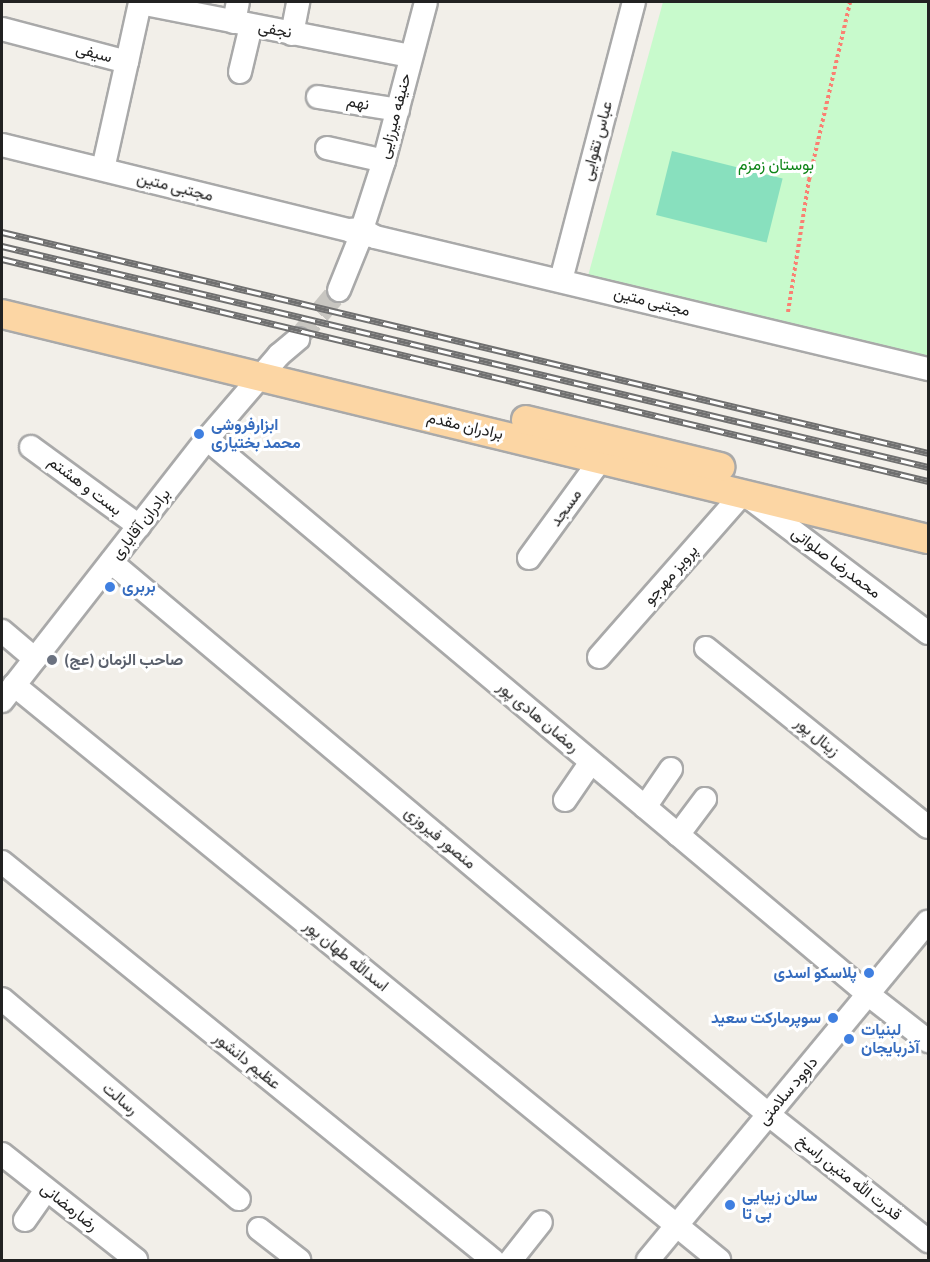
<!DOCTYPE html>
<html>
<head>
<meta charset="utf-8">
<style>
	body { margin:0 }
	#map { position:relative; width:930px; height:1262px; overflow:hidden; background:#f2efe9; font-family:"Source Sans 3",Vazirmatn,sans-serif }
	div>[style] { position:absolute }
	.park>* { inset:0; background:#c8facc }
	.pitch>* { inset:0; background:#88e0be; transform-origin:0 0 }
	.minor-tunnel>* { height:22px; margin-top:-11px; transform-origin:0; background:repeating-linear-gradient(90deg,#c8c6c1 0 22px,transparent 0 33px) }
	.path>* { height:4px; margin-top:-2px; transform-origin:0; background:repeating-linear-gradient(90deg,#fa8072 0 3px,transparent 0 6px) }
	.roads { filter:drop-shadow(2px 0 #a9a9a9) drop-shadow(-2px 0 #a9a9a9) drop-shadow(0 2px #a9a9a9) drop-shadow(0 -2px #a9a9a9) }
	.minor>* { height:22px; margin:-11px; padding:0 11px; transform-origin:11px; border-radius:11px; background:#fff }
	.major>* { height:28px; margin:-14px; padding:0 14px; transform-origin:14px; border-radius:14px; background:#fcd6a4 }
	.rail>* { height:7px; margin-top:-3.5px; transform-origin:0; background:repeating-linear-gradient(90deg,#fff 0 14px,#707070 0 28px); box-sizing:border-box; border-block:2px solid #707070 }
	.dots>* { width:16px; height:16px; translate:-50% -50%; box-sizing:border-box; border:3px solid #fff; border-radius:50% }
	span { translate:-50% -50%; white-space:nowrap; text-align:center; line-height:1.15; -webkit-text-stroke:6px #fff; paint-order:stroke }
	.street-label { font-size:16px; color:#222 }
	.park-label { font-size:16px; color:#0c8416 }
	.shop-label { font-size:16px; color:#366cbe; font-weight:700 }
	.left { translate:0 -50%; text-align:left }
	.right { translate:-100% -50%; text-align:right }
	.worship-label { font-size:16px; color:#5b616d; font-weight:700 }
	.frame { position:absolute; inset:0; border:3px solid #222; pointer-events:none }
</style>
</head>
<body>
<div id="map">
	<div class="park">
		<div style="clip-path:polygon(663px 2px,928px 2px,928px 359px,588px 276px)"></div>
	</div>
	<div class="pitch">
		<div style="left:672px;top:151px;width:114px;height:66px;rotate:14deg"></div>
	</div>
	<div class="minor-tunnel">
		<div style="left:298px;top:339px;width:64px;rotate:-50.1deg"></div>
	</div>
	<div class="path">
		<div style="left:788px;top:312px;width:134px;rotate:-81deg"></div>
		<div style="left:809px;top:180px;width:183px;rotate:-77deg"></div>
	</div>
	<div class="roads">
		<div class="minor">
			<div style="left:140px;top:3px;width:276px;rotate:11.1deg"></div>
			<div style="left:234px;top:22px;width:20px;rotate:-79deg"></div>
			<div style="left:2px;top:29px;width:129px;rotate:14.8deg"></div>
			<div style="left:127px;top:62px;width:60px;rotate:-77.6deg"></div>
			<div style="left:292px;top:34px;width:33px;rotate:-79deg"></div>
			<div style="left:240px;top:72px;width:47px;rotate:-76.6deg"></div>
			<div style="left:318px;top:97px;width:81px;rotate:9.2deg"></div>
			<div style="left:2px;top:145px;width:357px;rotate:13.8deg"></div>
			<div style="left:349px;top:230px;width:15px;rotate:32deg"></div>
			<div style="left:327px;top:148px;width:58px;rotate:12.8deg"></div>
			<div style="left:103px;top:169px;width:110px;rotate:-77.4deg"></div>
			<div style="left:362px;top:229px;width:71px;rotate:-72.1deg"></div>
			<div style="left:384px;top:161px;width:164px;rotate:-75.2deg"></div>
			<div style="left:349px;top:230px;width:13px;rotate:-4deg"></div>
			<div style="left:362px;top:229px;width:15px;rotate:32deg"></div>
			<div style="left:375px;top:237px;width:569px;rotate:13.43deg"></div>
			<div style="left:561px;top:280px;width:287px;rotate:-75.3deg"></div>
			<div style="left:339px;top:290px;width:56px;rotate:-68deg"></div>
			<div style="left:207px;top:439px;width:865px;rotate:40.03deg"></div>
			<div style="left:869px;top:995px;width:75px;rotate:37.9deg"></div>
			<div style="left:31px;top:447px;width:134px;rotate:36.2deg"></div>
			<div style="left:529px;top:558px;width:124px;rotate:-53.9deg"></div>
			<div style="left:111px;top:562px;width:860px;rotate:40.04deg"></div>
			<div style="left:769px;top:1115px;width:203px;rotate:38.4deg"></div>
			<div style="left:2px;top:631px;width:43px;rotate:40.3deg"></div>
			<div style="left:706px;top:648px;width:285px;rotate:38.9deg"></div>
			<div style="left:599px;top:657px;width:218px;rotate:-48.7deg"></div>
			<div style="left:743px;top:493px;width:232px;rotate:37.1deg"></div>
			<div style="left:14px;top:685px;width:910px;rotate:39.2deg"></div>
			<div style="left:2px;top:701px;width:333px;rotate:-52deg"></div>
			<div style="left:207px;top:439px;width:111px;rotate:-49.4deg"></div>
			<div style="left:279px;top:355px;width:25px;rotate:-40deg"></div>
			<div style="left:565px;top:800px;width:46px;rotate:-55.6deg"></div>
			<div style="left:645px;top:807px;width:46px;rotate:-55.6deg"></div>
			<div style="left:678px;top:835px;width:45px;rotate:-53.1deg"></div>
			<div style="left:2px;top:862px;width:632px;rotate:39.03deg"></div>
			<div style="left:2px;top:999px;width:310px;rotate:40.2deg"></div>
			<div style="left:2px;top:1154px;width:171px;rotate:38.3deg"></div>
			<div style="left:25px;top:1220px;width:37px;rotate:-55deg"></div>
			<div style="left:259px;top:1229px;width:51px;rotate:37.8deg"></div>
			<div style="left:511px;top:1260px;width:48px;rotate:-51.7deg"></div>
			<div style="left:648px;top:1260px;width:439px;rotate:-50.4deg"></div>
		</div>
		<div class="major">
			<div style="left:2px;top:314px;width:953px;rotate:13.66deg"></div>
			<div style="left:526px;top:420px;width:200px;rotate:13.6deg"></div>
		</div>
	</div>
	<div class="rail">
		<div style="left:2px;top:232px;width:952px;rotate:13.42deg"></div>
		<div style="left:2px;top:246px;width:952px;rotate:13.42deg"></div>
		<div style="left:2px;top:259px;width:952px;rotate:13.48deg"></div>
	</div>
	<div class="dots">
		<div style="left:199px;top:434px;background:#3f7fe0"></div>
		<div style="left:110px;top:587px;background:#3f7fe0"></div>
		<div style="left:52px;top:660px;background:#6b7280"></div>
		<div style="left:869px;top:973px;background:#3f7fe0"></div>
		<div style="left:833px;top:1018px;background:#3f7fe0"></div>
		<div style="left:849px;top:1039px;background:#3f7fe0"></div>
		<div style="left:730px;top:1205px;background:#3f7fe0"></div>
	</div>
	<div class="street-label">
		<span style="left:275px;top:30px;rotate:11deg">نجفی</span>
		<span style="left:94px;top:53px;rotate:15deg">سیفی</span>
		<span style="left:358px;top:103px;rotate:10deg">نهم</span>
		<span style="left:395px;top:116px;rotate:-75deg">حنیفه میرزایی</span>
		<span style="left:597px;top:141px;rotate:-75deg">عباس تقوایی</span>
		<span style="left:175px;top:187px;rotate:14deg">مجتبی متین</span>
		<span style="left:652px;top:302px;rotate:14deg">مجتبی متین</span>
		<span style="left:465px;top:426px;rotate:13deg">برادران مقدم</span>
		<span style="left:85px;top:486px;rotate:37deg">بست و هشتم</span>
		<span style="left:566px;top:508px;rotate:-54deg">مسجد</span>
		<span style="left:141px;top:524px;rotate:-52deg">برادران آقایاری</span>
		<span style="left:836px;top:563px;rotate:37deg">محمدرضا صلواتی</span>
		<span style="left:671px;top:575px;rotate:-49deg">پرویز مهرجو</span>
		<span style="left:538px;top:717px;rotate:40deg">رمضان هادی پور</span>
		<span style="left:817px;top:737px;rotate:39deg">زینال پور</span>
		<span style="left:440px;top:838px;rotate:40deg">منصور فیروزی</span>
		<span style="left:346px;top:956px;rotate:39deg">اسدالله طهان پور</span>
		<span style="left:247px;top:1061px;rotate:39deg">عظیم دانشور</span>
		<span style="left:788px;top:1091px;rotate:-50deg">داوود سلامتی</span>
		<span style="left:120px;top:1099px;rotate:40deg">رسالت</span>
		<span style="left:849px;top:1178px;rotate:38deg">قدرت الله متین راسخ</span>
		<span style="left:69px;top:1207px;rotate:38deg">رضارمضانی</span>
	</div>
	<div class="park-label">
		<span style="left:776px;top:165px">بوستان زمزم</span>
	</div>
	<div class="shop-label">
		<span class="left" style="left:211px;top:434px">ابزارفروشی<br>محمد بختیاری</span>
		<span class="left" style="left:122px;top:587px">بربری</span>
		<span class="right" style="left:857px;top:973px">پلاسکو اسدی</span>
		<span class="right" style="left:821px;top:1018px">سوپرمارکت سعید</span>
		<span class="left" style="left:861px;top:1039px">لبنیات<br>آذربایجان</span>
		<span class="left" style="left:742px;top:1205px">سالن زیبایی<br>بی تا</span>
	</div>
	<div class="worship-label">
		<span class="left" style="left:64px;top:660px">صاحب الزمان (عج)</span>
	</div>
	<div class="frame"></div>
</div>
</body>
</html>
